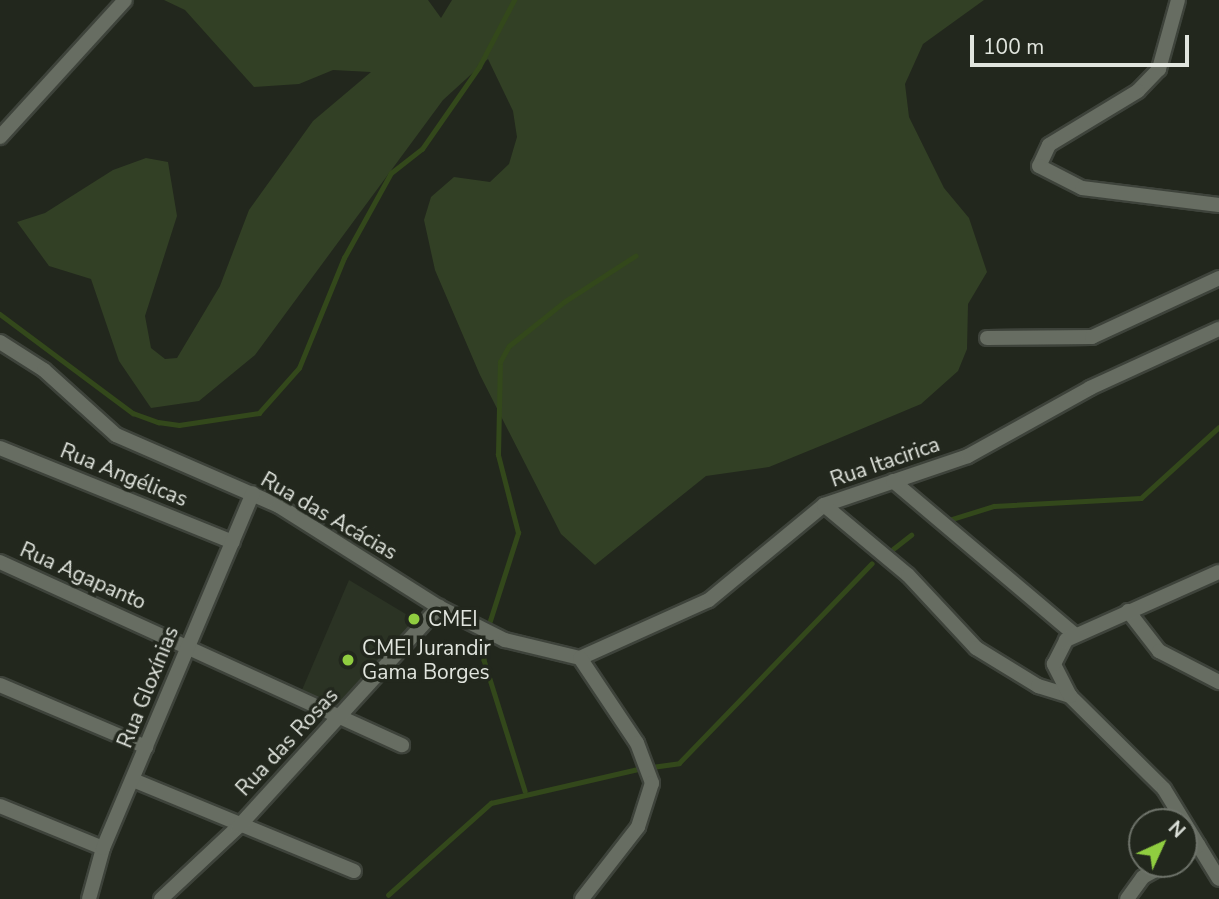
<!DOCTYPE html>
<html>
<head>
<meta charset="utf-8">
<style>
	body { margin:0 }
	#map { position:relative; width:1219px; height:899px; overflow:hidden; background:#22271d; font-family:"Nunito Sans",sans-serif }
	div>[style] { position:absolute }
	.built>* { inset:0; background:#2b3324 }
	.green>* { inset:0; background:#324025 }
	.stream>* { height:4.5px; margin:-2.25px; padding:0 2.25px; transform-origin:2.25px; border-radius:2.25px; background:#33481b }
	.roads { filter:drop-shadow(2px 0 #3e433b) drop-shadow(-2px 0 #3e433b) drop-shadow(0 2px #3e433b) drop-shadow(0 -2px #3e433b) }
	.minor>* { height:14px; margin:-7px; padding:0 7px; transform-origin:7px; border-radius:7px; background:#676d62 }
	.dots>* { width:19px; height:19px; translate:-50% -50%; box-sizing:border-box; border:4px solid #22271d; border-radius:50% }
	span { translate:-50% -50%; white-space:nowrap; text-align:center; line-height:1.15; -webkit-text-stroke:7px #22271d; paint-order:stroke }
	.street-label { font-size:21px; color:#e1e5de }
	.poi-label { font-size:21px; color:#e1e5de }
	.left { translate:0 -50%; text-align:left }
	.north { position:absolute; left:1128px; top:808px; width:70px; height:70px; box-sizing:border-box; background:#22271d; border:2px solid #6e736a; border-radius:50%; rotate:45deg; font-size:19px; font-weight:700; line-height:28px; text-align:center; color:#e1e5de }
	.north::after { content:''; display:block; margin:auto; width:24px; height:32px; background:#90cd40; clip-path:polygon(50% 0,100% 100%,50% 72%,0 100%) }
	.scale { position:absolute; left:970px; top:35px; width:219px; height:32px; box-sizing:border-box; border:4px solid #e1e5de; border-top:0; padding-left:9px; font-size:21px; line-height:24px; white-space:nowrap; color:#e1e5de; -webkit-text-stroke:5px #22271d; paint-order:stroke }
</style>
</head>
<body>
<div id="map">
	<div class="built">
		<div style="clip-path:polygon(349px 580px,419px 622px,328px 713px,299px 697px)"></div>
	</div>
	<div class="green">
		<div style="clip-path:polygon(164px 0,428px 0,441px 18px,452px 0,984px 0,923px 44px,905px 84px,909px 117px,944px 188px,969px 218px,987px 272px,968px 304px,967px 349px,958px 371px,921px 404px,835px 440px,769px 467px,706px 476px,595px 565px,561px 534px,480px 375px,435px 270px,424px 220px,431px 197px,454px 177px,490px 182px,509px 164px,517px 137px,513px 111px,488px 59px,443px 100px,255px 355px,199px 401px,151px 408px,119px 361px,91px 279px,49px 266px,17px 222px,45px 213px,113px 170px,146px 158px,168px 162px,177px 216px,145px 316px,151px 348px,165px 359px,177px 358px,220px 286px,249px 210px,313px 121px,371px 72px,333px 70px,299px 84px,254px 87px,185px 10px)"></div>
	</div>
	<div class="stream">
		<div style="left:0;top:314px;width:166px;rotate:36.7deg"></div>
		<div style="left:133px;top:413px;width:27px;rotate:20deg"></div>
		<div style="left:158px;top:422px;width:21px;rotate:8deg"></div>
		<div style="left:179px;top:425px;width:81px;rotate:-8.5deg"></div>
		<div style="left:259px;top:413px;width:60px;rotate:-48.4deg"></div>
		<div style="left:299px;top:368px;width:119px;rotate:-67.8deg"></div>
		<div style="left:344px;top:258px;width:97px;rotate:-61.1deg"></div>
		<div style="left:391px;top:173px;width:39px;rotate:-38deg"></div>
		<div style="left:422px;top:149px;width:100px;rotate:-55.2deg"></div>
		<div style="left:479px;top:67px;width:76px;rotate:-62.4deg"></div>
		<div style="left:946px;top:521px;width:50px;rotate:-17.4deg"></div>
		<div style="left:994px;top:506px;width:147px;rotate:-3.1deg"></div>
		<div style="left:1141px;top:498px;width:105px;rotate:-42.3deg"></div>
		<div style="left:893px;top:549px;width:23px;rotate:-38deg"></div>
		<div style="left:488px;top:627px;width:99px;rotate:-72.3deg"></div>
		<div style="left:518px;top:533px;width:81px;rotate:-104.4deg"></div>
		<div style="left:498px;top:455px;width:93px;rotate:-88.8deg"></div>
		<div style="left:500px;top:362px;width:18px;rotate:-61deg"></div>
		<div style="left:509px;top:346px;width:70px;rotate:-38.7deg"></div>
		<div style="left:564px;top:302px;width:85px;rotate:-32.9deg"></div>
		<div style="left:485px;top:642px;width:18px;rotate:93deg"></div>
		<div style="left:484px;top:660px;width:137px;rotate:72.6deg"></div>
		<div style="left:652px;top:767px;width:27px;rotate:-8deg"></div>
		<div style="left:679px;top:763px;width:277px;rotate:-46deg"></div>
		<div style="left:388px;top:895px;width:138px;rotate:-41.8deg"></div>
		<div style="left:491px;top:803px;width:156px;rotate:-13deg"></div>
	</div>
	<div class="roads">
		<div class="minor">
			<div style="left:1178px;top:0;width:72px;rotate:105.4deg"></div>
			<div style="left:1159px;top:69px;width:30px;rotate:134deg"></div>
			<div style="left:1138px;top:91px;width:104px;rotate:148.8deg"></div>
			<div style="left:1049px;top:145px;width:23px;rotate:115deg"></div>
			<div style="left:1039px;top:166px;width:48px;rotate:27.1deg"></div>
			<div style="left:1082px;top:188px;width:138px;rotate:7.1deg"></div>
			<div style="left:0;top:137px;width:185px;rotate:-47.6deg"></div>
			<div style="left:987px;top:338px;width:105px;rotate:-0.5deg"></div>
			<div style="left:1092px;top:337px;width:140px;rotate:-24.9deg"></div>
			<div style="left:0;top:342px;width:52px;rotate:32.5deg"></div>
			<div style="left:44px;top:370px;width:97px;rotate:42.1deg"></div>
			<div style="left:116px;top:435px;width:178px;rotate:23.5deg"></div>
			<div style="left:279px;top:506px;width:189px;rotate:32.3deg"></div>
			<div style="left:439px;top:607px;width:74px;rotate:26.6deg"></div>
			<div style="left:505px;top:640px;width:77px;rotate:13.5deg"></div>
			<div style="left:580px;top:658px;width:141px;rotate:-24.2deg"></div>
			<div style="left:709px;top:600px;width:149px;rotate:-39.6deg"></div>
			<div style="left:824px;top:505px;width:152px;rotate:-18.8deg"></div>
			<div style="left:968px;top:456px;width:140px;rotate:-29.1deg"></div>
			<div style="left:1090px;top:388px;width:142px;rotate:-24.6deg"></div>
			<div style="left:0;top:448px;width:251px;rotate:22deg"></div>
			<div style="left:893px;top:481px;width:238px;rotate:40.2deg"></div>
			<div style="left:824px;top:505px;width:109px;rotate:39.8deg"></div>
			<div style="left:908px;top:575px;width:100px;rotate:47deg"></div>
			<div style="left:976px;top:648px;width:73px;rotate:31.5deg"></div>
			<div style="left:1038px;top:686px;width:34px;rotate:17deg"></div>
			<div style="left:1070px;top:696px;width:132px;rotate:44.7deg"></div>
			<div style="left:1164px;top:789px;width:105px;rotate:58.6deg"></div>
			<div style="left:0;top:562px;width:442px;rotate:24.5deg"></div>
			<div style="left:1128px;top:611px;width:51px;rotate:52.2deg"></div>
			<div style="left:1159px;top:651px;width:68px;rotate:27.3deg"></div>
			<div style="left:580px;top:658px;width:102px;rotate:56.2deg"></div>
			<div style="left:637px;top:743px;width:43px;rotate:69.4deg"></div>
			<div style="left:652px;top:783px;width:46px;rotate:107.7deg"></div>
			<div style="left:638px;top:827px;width:91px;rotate:127.9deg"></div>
			<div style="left:0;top:685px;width:159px;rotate:23deg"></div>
			<div style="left:1070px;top:696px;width:36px;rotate:-117deg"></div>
			<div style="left:1054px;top:664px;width:27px;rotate:-63deg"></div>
			<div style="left:1066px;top:640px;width:167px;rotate:-24deg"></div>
			<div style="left:133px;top:780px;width:239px;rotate:22.4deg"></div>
			<div style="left:0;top:806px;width:111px;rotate:22.2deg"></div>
			<div style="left:1184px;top:854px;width:17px;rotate:-31deg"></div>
			<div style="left:89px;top:899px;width:53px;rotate:-74.6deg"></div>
			<div style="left:103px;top:848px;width:385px;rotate:-67.1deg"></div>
			<div style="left:161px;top:899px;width:107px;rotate:-43.1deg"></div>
			<div style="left:239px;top:826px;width:297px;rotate:-47.6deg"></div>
			<div style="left:1127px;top:899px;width:27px;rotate:-54deg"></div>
			<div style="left:1143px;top:877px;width:26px;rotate:-29deg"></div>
		</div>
	</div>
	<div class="dots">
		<div style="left:414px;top:619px;background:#90cd40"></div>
		<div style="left:348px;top:660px;background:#90cd40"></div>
	</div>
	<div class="street-label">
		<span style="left:885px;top:462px;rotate:-19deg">Rua Itacirica</span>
		<span style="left:124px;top:475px;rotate:22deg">Rua Angélicas</span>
		<span style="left:329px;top:516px;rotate:30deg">Rua das Acácias</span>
		<span style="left:83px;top:576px;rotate:24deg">Rua Agapanto</span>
		<span style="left:148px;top:687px;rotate:-68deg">Rua Gloxínias</span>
		<span style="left:287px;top:742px;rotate:-47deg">Rua das Rosas</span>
	</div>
	<div class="poi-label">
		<span class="left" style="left:428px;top:619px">CMEI</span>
		<span class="left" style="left:362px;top:660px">CMEI Jurandir<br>Gama Borges</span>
	</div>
	<div class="north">N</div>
	<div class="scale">100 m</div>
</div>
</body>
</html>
